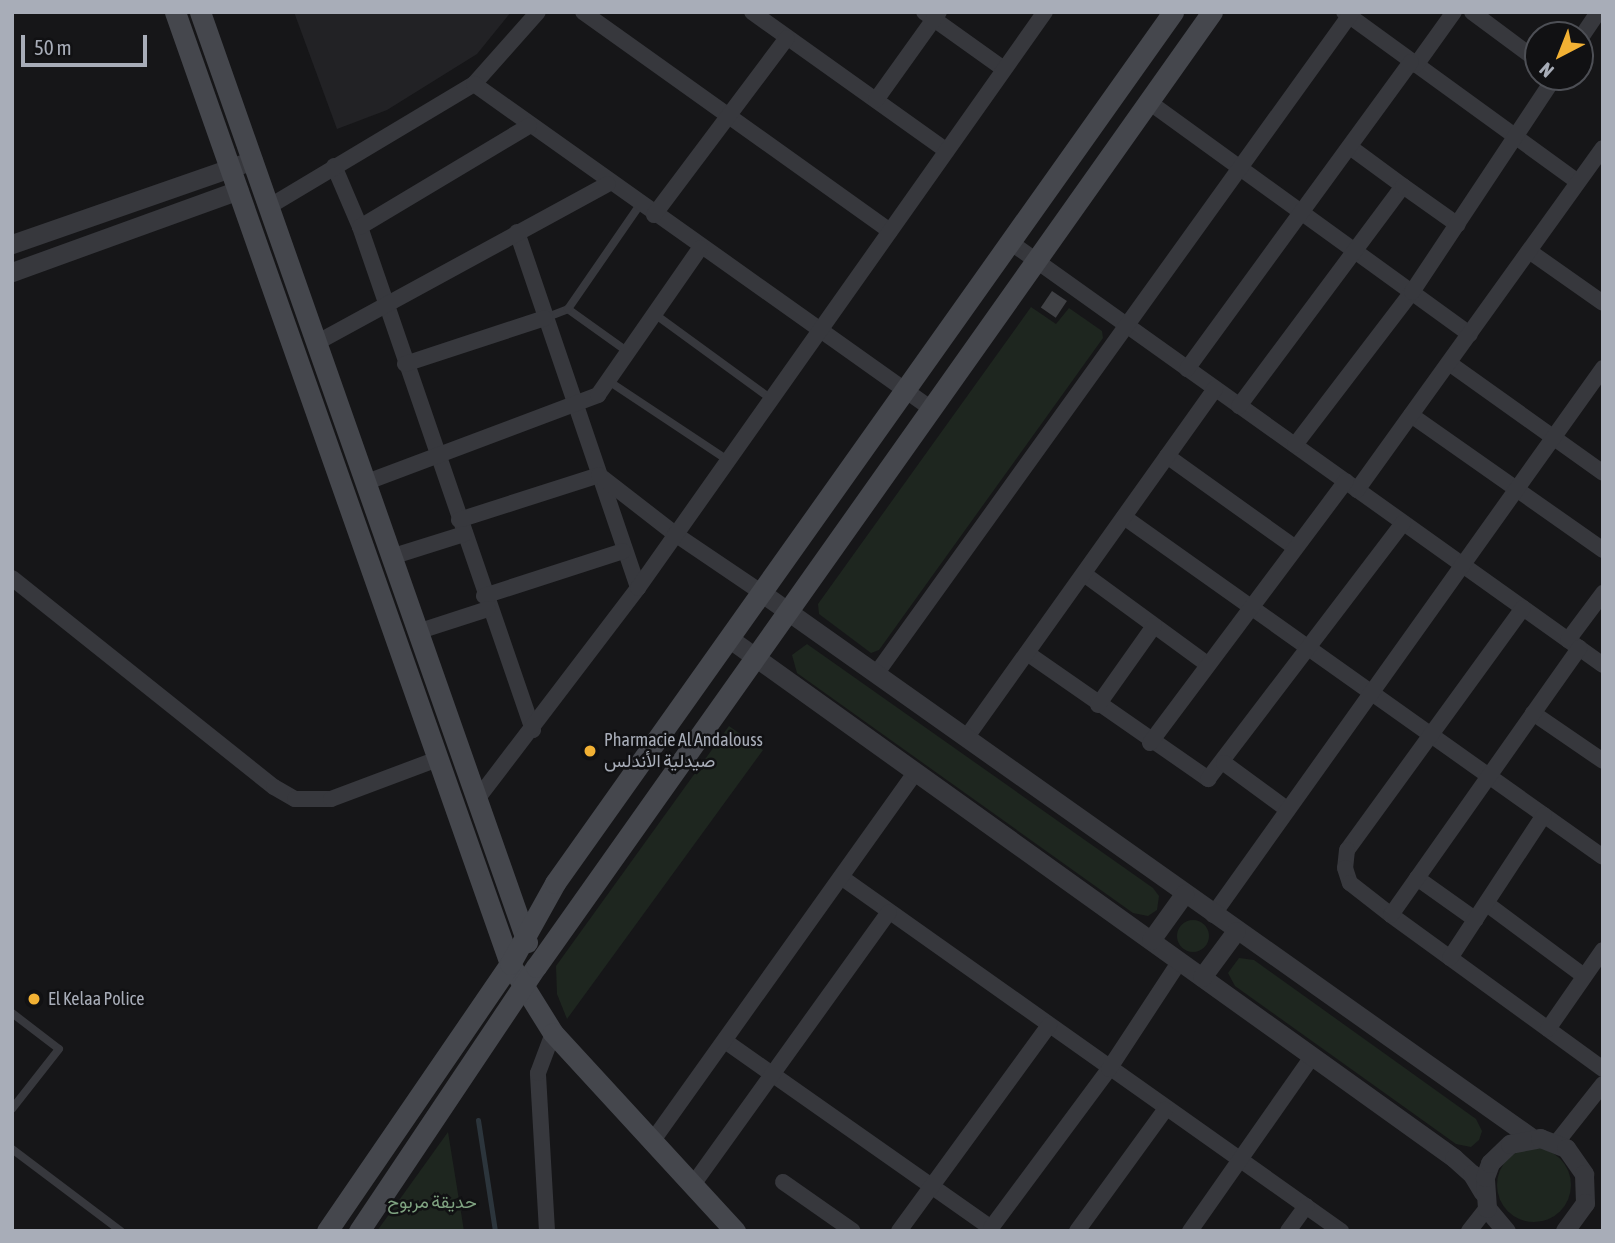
<!DOCTYPE html>
<html>
<head>
<meta charset="utf-8">
<style>
	body { margin:0 }
	#map { position:relative; width:1615px; height:1243px; overflow:hidden; background:#161618; font-family:"Asap Condensed",Vazirmatn,sans-serif }
	div>[style] { position:absolute }
	.built>* { inset:0; background:#222225 }
	.green>* { inset:0; background:#1e261f }
	.round { border-radius:50% }
	.stream>* { height:5px; margin:-2.5px; padding:0 2.5px; transform-origin:2.5px; border-radius:2.5px; background:#2c353c }
	.building>* { inset:0; background:#404145; transform-origin:0 0 }
	.service>* { height:8px; margin:-4px; padding:0 4px; transform-origin:4px; border-radius:4px; background:#37383d }
	.minor>* { height:16px; margin:-8px; padding:0 8px; transform-origin:8px; border-radius:8px; background:#37383d }
	.tertiary>* { height:19px; margin:-9.5px; padding:0 9.5px; transform-origin:9.5px; border-radius:9.5px; background:#37383d }
	.secondary>* { height:21px; margin:-10.5px; padding:0 10.5px; transform-origin:10.5px; border-radius:10.5px; background:#45474d }
	.dots>* { width:19px; height:19px; translate:-50% -50%; box-sizing:border-box; border:4px solid #111113; border-radius:50% }
	span { translate:-50% -50%; white-space:nowrap; text-align:center; line-height:1.15; -webkit-text-stroke:5px #111113; paint-order:stroke }
	.poi-label { font-size:18px; color:#a8adb8 }
	.left { translate:0 -50%; text-align:left }
	.park-label { font-size:18px; color:#7fa381 }
	.frame { position:absolute; inset:0; border:14px solid #a8adb8; pointer-events:none }
	.north { position:absolute; left:1524px; top:21px; width:70px; height:70px; box-sizing:border-box; background:#111113; border:2px solid #4d4f55; border-radius:50%; rotate:222deg; font-size:19px; font-weight:700; line-height:28px; text-align:center; color:#a8adb8 }
	.north::after { content:''; display:block; margin:auto; width:24px; height:32px; background:#f2b134; clip-path:polygon(50% 0,100% 100%,50% 72%,0 100%) }
	.scale { position:absolute; left:21px; top:35px; width:126px; height:32px; box-sizing:border-box; border:4px solid #a8adb8; border-top:0; padding-left:9px; font-size:21px; line-height:24px; white-space:nowrap; color:#a8adb8; -webkit-text-stroke:5px #111113; paint-order:stroke }
</style>
</head>
<body>
<div id="map">
	<div class="built">
		<div style="clip-path:polygon(294px 12px,511px 12px,477px 54px,387px 110px,337px 129px)"></div>
	</div>
	<div class="green">
		<div style="clip-path:polygon(1031px 307px,1056px 324px,1069px 308px,1102px 331px,1103px 338px,879px 650px,871px 653px,819px 614px,818px 604px)"></div>
		<div style="clip-path:polygon(807px 644px,1153px 888px,1159px 896px,1157px 910px,1148px 916px,1133px 913px,797px 673px,792px 655px)"></div>
		<div style="clip-path:polygon(729px 726px,763px 750px,567px 1019px,557px 994px,556px 966px)"></div>
		<div class="round" style="left:1177px;top:920px;width:32px;height:32px"></div>
		<div style="clip-path:polygon(1239px 958px,1254px 960px,1476px 1119px,1482px 1131px,1479px 1140px,1471px 1147px,1456px 1144px,1235px 986px,1228px 973px)"></div>
		<div style="clip-path:polygon(448px 1132px,464px 1231px,377px 1231px)"></div>
		<div class="round" style="left:1497px;top:1148px;width:74px;height:74px"></div>
	</div>
	<div class="stream">
		<div style="left:478px;top:1120px;width:112px;rotate:81.3deg"></div>
	</div>
	<div class="building">
		<div style="left:1052px;top:291px;width:18px;height:20px;rotate:34deg"></div>
	</div>
	<div class="service">
		<div style="left:656px;top:315px;width:142px;rotate:36.1deg"></div>
		<div style="left:545px;top:318px;width:25px;rotate:-21deg"></div>
		<div style="left:628px;top:352px;width:74px;rotate:-144.4deg"></div>
		<div style="left:568px;top:309px;width:125px;rotate:-55.4deg"></div>
		<div style="left:610px;top:382px;width:139px;rotate:33.6deg"></div>
		<div style="left:12px;top:1013px;width:59px;rotate:37.5deg"></div>
		<div style="left:59px;top:1049px;width:76px;rotate:128.1deg"></div>
		<div style="left:12px;top:1149px;width:136px;rotate:37deg"></div>
	</div>
	<div class="minor">
		<div style="left:583px;top:12px;width:377px;rotate:35.5deg"></div>
		<div style="left:752px;top:12px;width:239px;rotate:35.5deg"></div>
		<div style="left:924px;top:12px;width:98px;rotate:35.5deg"></div>
		<div style="left:1344px;top:12px;width:289px;rotate:36deg"></div>
		<div style="left:1472px;top:12px;width:82px;rotate:36.6deg"></div>
		<div style="left:1580px;top:39px;width:32px;rotate:-56deg"></div>
		<div style="left:1416px;top:65px;width:65px;rotate:-54.4deg"></div>
		<div style="left:474px;top:84px;width:96px;rotate:-48.4deg"></div>
		<div style="left:876px;top:100px;width:108px;rotate:-54.4deg"></div>
		<div style="left:1149px;top:102px;width:396px;rotate:35.9deg"></div>
		<div style="left:1350px;top:147px;width:66px;rotate:36.3deg"></div>
		<div style="left:334px;top:166px;width:66px;rotate:66.9deg"></div>
		<div style="left:360px;top:227px;width:532px;rotate:71.02deg"></div>
		<div style="left:270px;top:206px;width:238px;rotate:-30.9deg"></div>
		<div style="left:474px;top:84px;width:563px;rotate:35.38deg"></div>
		<div style="left:654px;top:215px;width:221px;rotate:-53.1deg"></div>
		<div style="left:360px;top:227px;width:197px;rotate:-30.9deg"></div>
		<div style="left:517px;top:232px;width:376px;rotate:71.2deg"></div>
		<div style="left:1010px;top:242px;width:728px;rotate:35.5deg"></div>
		<div style="left:1529px;top:251px;width:90px;rotate:35.1deg"></div>
		<div style="left:318px;top:342px;width:330px;rotate:-28.6deg"></div>
		<div style="left:1449px;top:363px;width:189px;rotate:35.5deg"></div>
		<div style="left:405px;top:364px;width:147px;rotate:-18.2deg"></div>
		<div style="left:1187px;top:369px;width:380px;rotate:-53.9deg"></div>
		<div style="left:1239px;top:406px;width:274px;rotate:-53.3deg"></div>
		<div style="left:1403px;top:186px;width:67px;rotate:35.3deg"></div>
		<div style="left:1411px;top:415px;width:235px;rotate:35.1deg"></div>
		<div style="left:1295px;top:445px;width:193px;rotate:-52.6deg"></div>
		<div style="left:1412px;top:292px;width:258px;rotate:-56.4deg"></div>
		<div style="left:1167px;top:456px;width:156px;rotate:35.6deg"></div>
		<div style="left:367px;top:482px;width:247px;rotate:-20.6deg"></div>
		<div style="left:598px;top:395px;width:179px;rotate:-55.2deg"></div>
		<div style="left:1357px;top:490px;width:421px;rotate:-54.3deg"></div>
		<div style="left:1124px;top:517px;width:587px;rotate:35.37deg"></div>
		<div style="left:459px;top:520px;width:147px;rotate:-17.8deg"></div>
		<div style="left:599px;top:475px;width:96px;rotate:37.8deg"></div>
		<div style="left:675px;top:534px;width:105px;rotate:34.1deg"></div>
		<div style="left:394px;top:556px;width:73px;rotate:-17.4deg"></div>
		<div style="left:1084px;top:574px;width:152px;rotate:36.2deg"></div>
		<div style="left:12px;top:578px;width:335px;rotate:38.6deg"></div>
		<div style="left:274px;top:787px;width:24px;rotate:30deg"></div>
		<div style="left:295px;top:799px;width:36px"></div>
		<div style="left:331px;top:799px;width:116px;rotate:-20.6deg"></div>
		<div style="left:484px;top:596px;width:146px;rotate:-17.9deg"></div>
		<div style="left:1523px;top:608px;width:299px;rotate:126deg"></div>
		<div style="left:1347px;top:850px;width:18px;rotate:96deg"></div>
		<div style="left:1345px;top:868px;width:16px;rotate:72deg"></div>
		<div style="left:1350px;top:883px;width:52px;rotate:38deg"></div>
		<div style="left:1391px;top:915px;width:262px;rotate:36deg"></div>
		<div style="left:420px;top:631px;width:71px;rotate:-17.9deg"></div>
		<div style="left:1568px;top:640px;width:59px;rotate:-53.3deg"></div>
		<div style="left:1027px;top:653px;width:221px;rotate:34.8deg"></div>
		<div style="left:1208px;top:779px;width:322px;rotate:-52.7deg"></div>
		<div style="left:876px;top:674px;width:815px;rotate:-54.28deg"></div>
		<div style="left:1098px;top:705px;width:97px;rotate:-54.7deg"></div>
		<div style="left:1533px;top:713px;width:85px;rotate:34.4deg"></div>
		<div style="left:966px;top:738px;width:429px;rotate:-54.5deg"></div>
		<div style="left:1150px;top:743px;width:327px;rotate:-53.2deg"></div>
		<div style="left:1224px;top:763px;width:79px;rotate:36.3deg"></div>
		<div style="left:478px;top:798px;width:264px;rotate:-52.7deg"></div>
		<div style="left:638px;top:588px;width:705px;rotate:-54.76deg"></div>
		<div style="left:841px;top:877px;width:613px;rotate:35.3deg"></div>
		<div style="left:1417px;top:878px;width:72px;rotate:35.4deg"></div>
		<div style="left:1487px;top:904px;width:121px;rotate:36.6deg"></div>
		<div style="left:1213px;top:915px;width:672px;rotate:-54.51deg"></div>
		<div style="left:1391px;top:915px;width:327px;rotate:-54.8deg"></div>
		<div style="left:1450px;top:958px;width:171px;rotate:-56.7deg"></div>
		<div style="left:1548px;top:1029px;width:96px;rotate:-55.2deg"></div>
		<div style="left:725px;top:1041px;width:325px;rotate:35.1deg"></div>
		<div style="left:991px;top:1228px;width:198px;rotate:-53.4deg"></div>
		<div style="left:1109px;top:1069px;width:129px;rotate:-56.7deg"></div>
		<div style="left:1557px;top:1142px;width:74px;rotate:-51.6deg"></div>
		<div style="left:651px;top:1143px;width:456px;rotate:-54.5deg"></div>
		<div style="left:783px;top:1182px;width:85px;rotate:35deg"></div>
		<div style="left:692px;top:1186px;width:337px;rotate:-54.3deg"></div>
		<div style="left:547px;top:1231px;width:158px;rotate:-93.3deg"></div>
		<div style="left:538px;top:1073px;width:43px;rotate:-69.4deg"></div>
		<div style="left:899px;top:1231px;width:255px;rotate:-53.9deg"></div>
		<div style="left:1077px;top:1231px;width:150px;rotate:-54deg"></div>
		<div style="left:1190px;top:1231px;width:213px;rotate:-55deg"></div>
		<div style="left:1288px;top:1231px;width:31px;rotate:-54deg"></div>
		<div style="left:1469px;top:1231px;width:29px;rotate:-52deg"></div>
	</div>
	<div class="tertiary">
		<div style="left:12px;top:244px;width:255px;rotate:-19.2deg"></div>
		<div style="left:12px;top:272px;width:241px;rotate:-19.9deg"></div>
		<div style="left:762px;top:593px;width:943px;rotate:35.29deg"></div>
		<div style="left:730px;top:639px;width:891px;rotate:35.63deg"></div>
		<div style="left:1454px;top:1158px;width:24px;rotate:42deg"></div>
		<div style="left:1472px;top:1174px;width:21px;rotate:59deg"></div>
		<div style="left:1151px;top:940px;width:57px;rotate:-54.3deg"></div>
		<div style="left:1202px;top:977px;width:57px;rotate:-53.5deg"></div>
		<div style="left:1506px;top:1231px;width:30px;rotate:-130deg"></div>
		<div style="left:1487px;top:1208px;width:31px;rotate:-94deg"></div>
		<div style="left:1485px;top:1177px;width:15px;rotate:-70deg"></div>
		<div style="left:1490px;top:1163px;width:28px;rotate:-44deg"></div>
		<div style="left:1510px;top:1144px;width:31px;rotate:-11deg"></div>
		<div style="left:1540px;top:1138px;width:28px;rotate:21deg"></div>
		<div style="left:1566px;top:1148px;width:32px;rotate:55deg"></div>
		<div style="left:1584px;top:1174px;width:29px;rotate:88deg"></div>
		<div style="left:1585px;top:1203px;width:34px;rotate:126deg"></div>
	</div>
	<div class="secondary">
		<div style="left:175px;top:12px;width:1009px;rotate:70.61deg"></div>
		<div style="left:510px;top:964px;width:81px;rotate:58.1deg"></div>
		<div style="left:553px;top:1033px;width:269px;rotate:47.4deg"></div>
		<div style="left:200px;top:12px;width:986px;rotate:70.63deg"></div>
		<div style="left:327px;top:1231px;width:324px;rotate:-55.6deg"></div>
		<div style="left:510px;top:964px;width:93px;rotate:-60.9deg"></div>
		<div style="left:555px;top:883px;width:1068px;rotate:-54.64deg"></div>
		<div style="left:359px;top:1231px;width:318px;rotate:-56.2deg"></div>
		<div style="left:536px;top:967px;width:1170px;rotate:-54.71deg"></div>
	</div>
	<div class="dots">
		<div style="left:590px;top:751px;background:#f2b134"></div>
		<div style="left:34px;top:999px;background:#f2b134"></div>
	</div>
	<div class="poi-label">
		<span class="left" style="left:604px;top:751px">Pharmacie Al Andalouss<br>صيدلية الأندلس</span>
		<span class="left" style="left:48px;top:999px">El Kelaa Police</span>
	</div>
	<div class="park-label">
		<span style="left:432px;top:1202px">حديقة مربوح</span>
	</div>
	<div class="frame"></div>
	<div class="north">N</div>
	<div class="scale">50 m</div>
</div>
</body>
</html>
